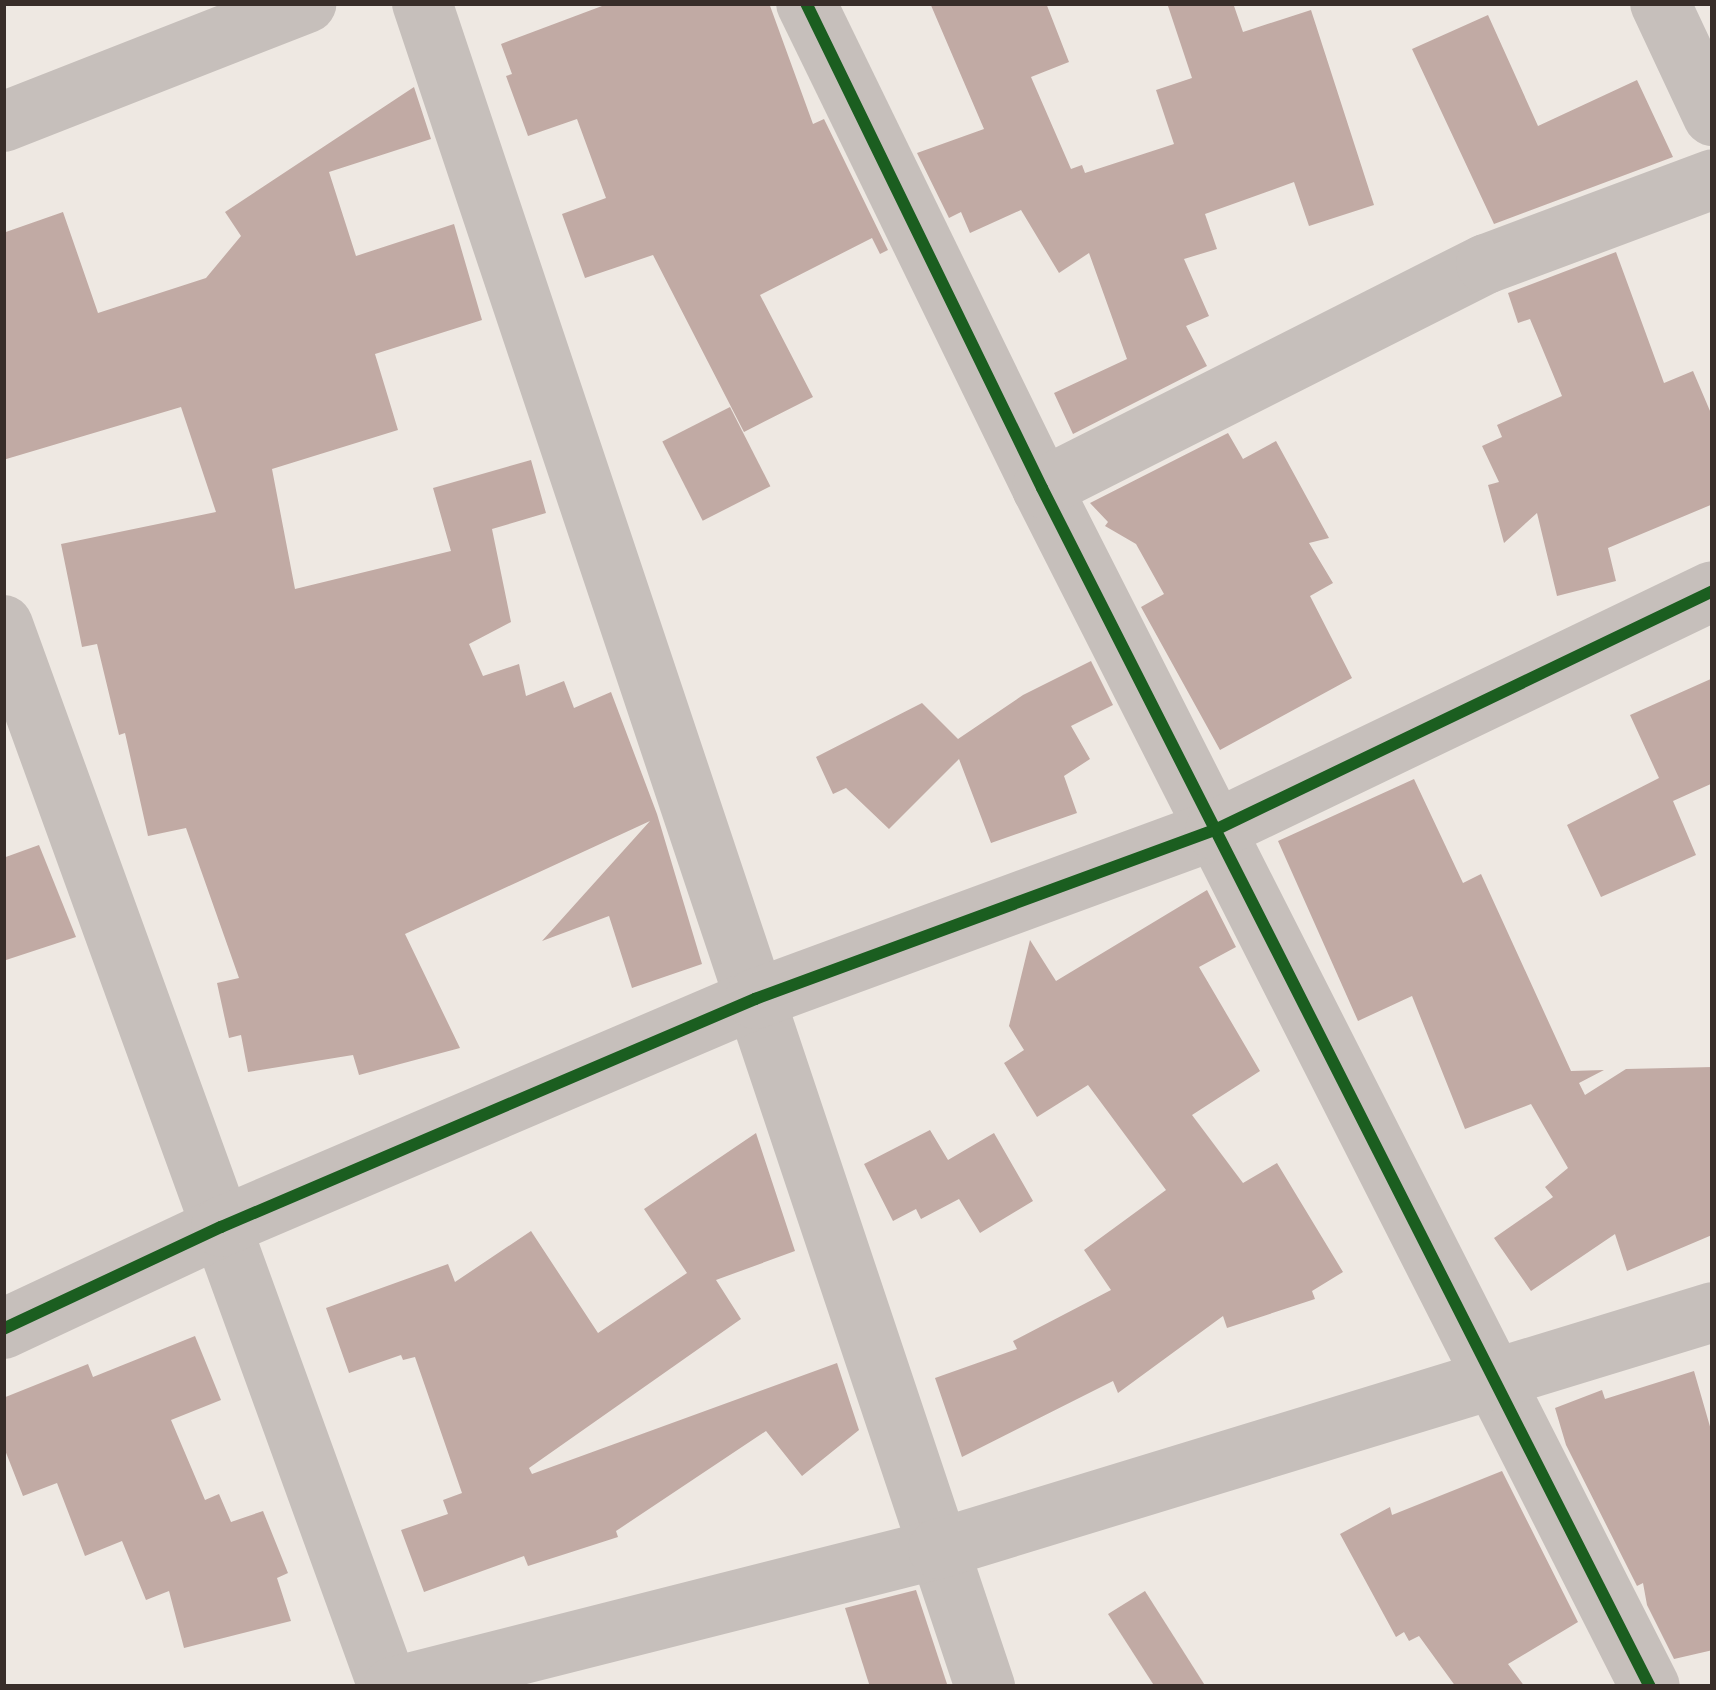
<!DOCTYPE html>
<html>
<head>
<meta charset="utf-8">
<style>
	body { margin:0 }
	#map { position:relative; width:1716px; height:1690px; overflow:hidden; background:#eee8e2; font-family:Jost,sans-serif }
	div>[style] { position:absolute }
	.building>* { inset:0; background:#c1aaa4; transform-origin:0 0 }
	.street>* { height:60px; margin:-30px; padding:0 30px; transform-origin:30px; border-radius:30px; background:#c6bfbb }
	.cycleway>* { height:12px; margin:-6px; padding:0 6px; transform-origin:6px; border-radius:6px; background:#1b5e20 }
	span { translate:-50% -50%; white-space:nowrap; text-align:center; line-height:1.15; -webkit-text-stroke:10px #faf1ea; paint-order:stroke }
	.frame { position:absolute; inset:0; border:6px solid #382d29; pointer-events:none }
</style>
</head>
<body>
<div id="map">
	<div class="building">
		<div style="clip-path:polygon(610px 3px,769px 3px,813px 124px,824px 119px,888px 250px,880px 254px,872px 238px,760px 295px,813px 397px,744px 432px,653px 255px,585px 278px,562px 214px,606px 198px,577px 119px,528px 136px,506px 76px,512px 74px,501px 44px)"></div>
		<div style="clip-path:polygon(930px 3px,1046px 3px,1069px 62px,1031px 77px,1071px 169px,1082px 165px,1085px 173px,1174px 144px,1156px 90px,1192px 78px,1167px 3px,1233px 3px,1243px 32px,1311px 10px,1374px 205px,1309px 226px,1294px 182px,1205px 214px,1217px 249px,1184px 259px,1209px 316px,1186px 326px,1207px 366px,1073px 434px,1054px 393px,1127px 359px,1089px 253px,1059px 273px,1021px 210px,970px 233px,961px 212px,949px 218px,917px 153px,984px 129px)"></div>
		<div style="clip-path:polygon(1488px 15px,1538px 126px,1637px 80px,1673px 157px,1494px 224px,1412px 49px)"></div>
		<div style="clip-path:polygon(414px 87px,431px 139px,329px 172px,356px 256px,454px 224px,482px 320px,375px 354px,398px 430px,272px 469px,295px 589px,451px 551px,433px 488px,531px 460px,546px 513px,492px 529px,511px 622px,469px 644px,483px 676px,519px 664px,526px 696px,564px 681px,574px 708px,611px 692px,657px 814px,702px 964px,632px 988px,609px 916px,542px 941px,650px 821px,405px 934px,460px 1048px,359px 1075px,353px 1055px,248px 1072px,241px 1035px,229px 1038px,217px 983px,239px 978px,186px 828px,148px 836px,125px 733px,119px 735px,97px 644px,82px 647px,61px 544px,216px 512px,181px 407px,3px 460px,3px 233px,63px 212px,98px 313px,206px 278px,241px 236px,225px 212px)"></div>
		<div style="clip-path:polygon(1616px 252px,1664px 383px,1693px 371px,1713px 418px,1713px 504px,1608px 548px,1616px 581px,1557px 596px,1537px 513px,1504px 543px,1488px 485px,1499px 482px,1482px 446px,1502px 437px,1497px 425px,1562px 396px,1530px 319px,1518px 323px,1508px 293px)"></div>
		<div style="left:730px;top:407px;width:89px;height:76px;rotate:63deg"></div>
		<div style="clip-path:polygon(1228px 433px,1243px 459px,1276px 441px,1329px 538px,1309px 543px,1333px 583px,1310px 596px,1352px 678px,1220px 750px,1141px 607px,1164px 594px,1136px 544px,1105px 526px,1108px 522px,1090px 503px)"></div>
		<div style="clip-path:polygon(1091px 661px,1113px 705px,1071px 726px,1090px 759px,1064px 776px,1077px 813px,991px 843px,959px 759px,889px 829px,846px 788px,833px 794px,816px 757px,922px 703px,958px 739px,1023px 695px)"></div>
		<div style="clip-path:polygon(1713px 678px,1713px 783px,1673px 801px,1696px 855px,1601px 897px,1567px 825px,1659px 778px,1630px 715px)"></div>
		<div style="clip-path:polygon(1414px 779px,1463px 883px,1481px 874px,1571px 1071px,1604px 1070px,1579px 1083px,1585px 1095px,1626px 1069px,1713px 1067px,1712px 1235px,1627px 1271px,1615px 1234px,1531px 1291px,1494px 1238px,1553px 1197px,1545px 1187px,1568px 1168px,1531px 1104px,1465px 1129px,1412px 996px,1358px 1021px,1278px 841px)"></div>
		<div style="clip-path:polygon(39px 845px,76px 937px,3px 961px,3px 858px)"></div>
		<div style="clip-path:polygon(1207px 890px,1236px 947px,1199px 967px,1260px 1071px,1192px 1115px,1243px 1183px,1277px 1163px,1343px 1272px,1312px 1291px,1315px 1299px,1227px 1328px,1223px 1316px,1118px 1393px,1113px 1381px,962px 1457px,935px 1378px,1017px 1349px,1013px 1341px,1111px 1290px,1084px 1250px,1166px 1190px,1088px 1085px,1037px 1117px,1004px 1063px,1024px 1050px,1009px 1026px,1030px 940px,1056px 981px)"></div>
		<div style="clip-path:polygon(930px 1130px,948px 1160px,994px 1133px,1033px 1201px,980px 1233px,959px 1199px,921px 1219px,916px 1209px,893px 1221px,864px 1164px)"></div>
		<div style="clip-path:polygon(756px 1133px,795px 1251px,716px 1280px,741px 1319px,529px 1468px,532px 1474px,837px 1363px,859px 1430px,802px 1476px,766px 1431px,616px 1531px,618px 1537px,528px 1566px,524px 1556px,424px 1592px,401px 1530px,448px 1514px,443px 1500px,462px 1493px,415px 1357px,403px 1360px,401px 1355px,349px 1373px,326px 1308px,448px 1264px,455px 1282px,531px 1231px,598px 1333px,687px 1273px,644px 1209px)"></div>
		<div style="clip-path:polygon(195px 1336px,221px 1400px,171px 1420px,205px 1500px,219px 1494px,231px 1522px,263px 1511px,288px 1573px,277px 1578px,291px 1621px,184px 1648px,169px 1591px,146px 1600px,122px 1541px,85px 1556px,57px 1483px,23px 1496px,3px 1445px,3px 1398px,88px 1364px,93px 1377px)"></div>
		<div style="clip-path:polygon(1694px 1371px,1713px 1437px,1713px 1650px,1674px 1659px,1647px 1605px,1643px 1583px,1637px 1586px,1566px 1445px,1555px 1408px,1602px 1390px,1605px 1399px)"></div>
		<div style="clip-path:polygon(1502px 1471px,1578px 1622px,1508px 1664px,1525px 1687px,1456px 1687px,1419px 1636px,1409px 1641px,1404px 1632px,1396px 1637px,1340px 1534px,1390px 1507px,1392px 1515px)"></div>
		<div style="clip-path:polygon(916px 1590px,948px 1687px,870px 1687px,845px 1608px)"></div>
		<div style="clip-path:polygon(1145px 1591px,1206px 1687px,1155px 1687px,1108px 1614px)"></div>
	</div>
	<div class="street">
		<div style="left:422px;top:3px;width:1776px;rotate:71.51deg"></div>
		<div style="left:806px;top:3px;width:539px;rotate:64.05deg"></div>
		<div style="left:1042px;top:488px;width:1344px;rotate:63.11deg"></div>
		<div style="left:1660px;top:3px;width:125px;rotate:64.9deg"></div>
		<div style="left:3px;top:122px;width:326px;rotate:-21.4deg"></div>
		<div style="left:1042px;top:488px;width:497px;rotate:-26.8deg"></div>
		<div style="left:1486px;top:264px;width:242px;rotate:-20.5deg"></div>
		<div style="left:3px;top:625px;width:1130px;rotate:70.07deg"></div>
		<div style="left:3px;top:1329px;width:241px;rotate:-25.1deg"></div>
		<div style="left:221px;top:1227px;width:581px;rotate:-23.12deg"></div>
		<div style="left:755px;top:999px;width:490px;rotate:-20.2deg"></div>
		<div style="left:1215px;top:830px;width:552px;rotate:-25.64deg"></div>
		<div style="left:393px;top:1687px;width:562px;rotate:-14.21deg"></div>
		<div style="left:938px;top:1549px;width:810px;rotate:-17deg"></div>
	</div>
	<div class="cycleway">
		<div style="left:806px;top:3px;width:539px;rotate:64.05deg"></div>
		<div style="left:1042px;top:488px;width:1344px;rotate:63.11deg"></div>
		<div style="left:3px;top:1329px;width:241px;rotate:-25.1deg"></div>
		<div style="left:221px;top:1227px;width:581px;rotate:-23.12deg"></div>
		<div style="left:755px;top:999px;width:490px;rotate:-20.2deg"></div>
		<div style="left:1215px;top:830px;width:552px;rotate:-25.64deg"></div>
	</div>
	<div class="frame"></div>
</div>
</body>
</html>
